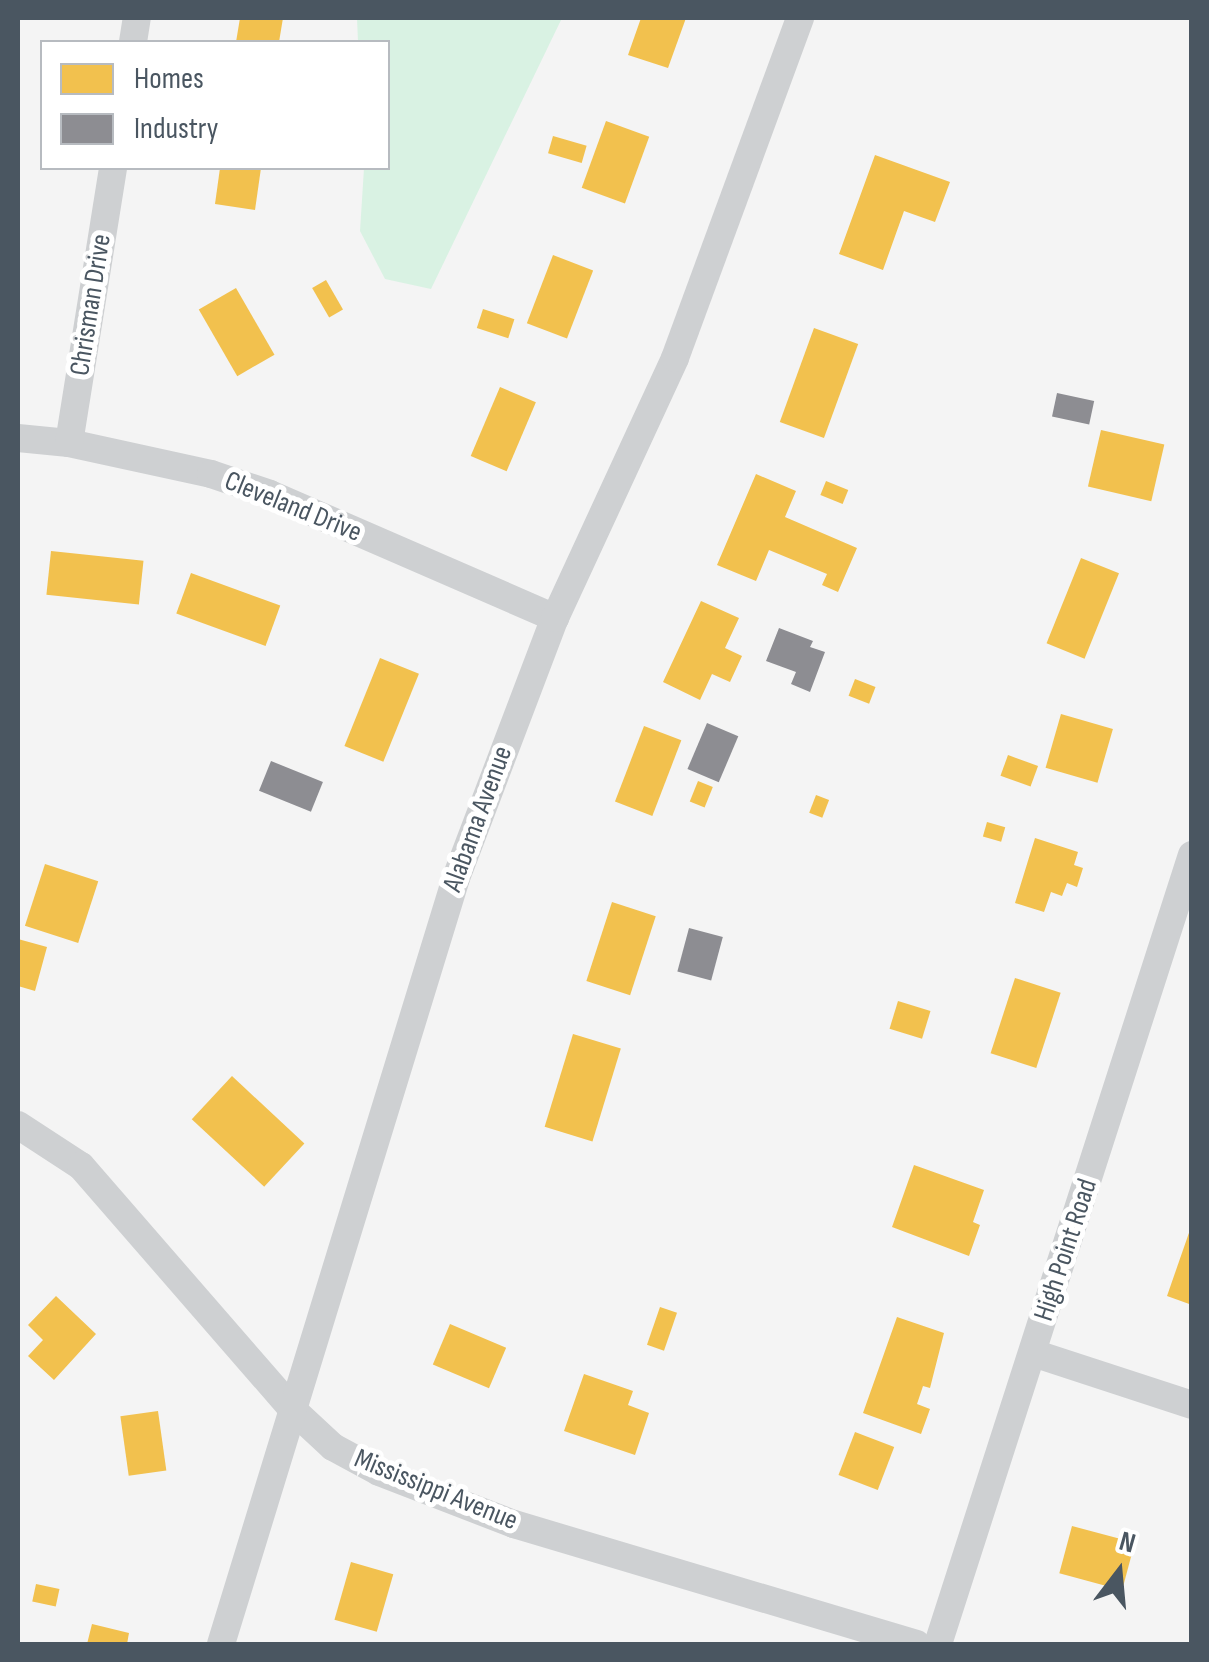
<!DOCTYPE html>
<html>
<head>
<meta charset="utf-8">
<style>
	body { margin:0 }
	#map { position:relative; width:1209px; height:1662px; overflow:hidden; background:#f4f4f4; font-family:"Sofia Sans Condensed",sans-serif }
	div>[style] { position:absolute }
	.green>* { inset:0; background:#d9f2e3 }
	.homes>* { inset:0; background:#f2c14e; transform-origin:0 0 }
	.industry>* { inset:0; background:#8d8d92; transform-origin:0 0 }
	.street>* { height:28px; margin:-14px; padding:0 14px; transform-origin:14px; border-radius:14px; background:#ced0d2 }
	span { translate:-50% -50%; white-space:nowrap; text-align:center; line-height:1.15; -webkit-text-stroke:10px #fff; paint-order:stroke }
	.street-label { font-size:28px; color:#4a5661 }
	.frame { position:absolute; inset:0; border:20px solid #4a5661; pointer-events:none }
	.legend { position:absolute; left:40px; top:40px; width:350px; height:130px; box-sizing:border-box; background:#fff; border:2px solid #b7bbc0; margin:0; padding:12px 18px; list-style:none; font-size:30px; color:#4a5661 }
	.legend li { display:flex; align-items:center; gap:20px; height:50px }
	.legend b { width:50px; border:2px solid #b7bbc0 }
	.north { position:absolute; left:1069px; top:1522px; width:100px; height:100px; -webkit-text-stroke:8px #fff; paint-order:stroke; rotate:16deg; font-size:28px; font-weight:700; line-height:40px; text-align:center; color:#4a5661 }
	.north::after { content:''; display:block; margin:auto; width:35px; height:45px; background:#4a5661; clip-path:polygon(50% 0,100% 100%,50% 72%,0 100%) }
</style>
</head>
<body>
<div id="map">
	<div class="green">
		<div style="clip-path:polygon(357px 18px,562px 18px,431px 289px,385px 279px,360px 231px,364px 168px,388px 168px,388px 42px,358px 42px)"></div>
	</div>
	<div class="homes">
		<div style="clip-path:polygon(240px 18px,283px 18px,279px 42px,236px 42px)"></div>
		<div style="clip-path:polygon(641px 18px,686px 18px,668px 68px,628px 55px)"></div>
		<div style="left:606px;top:121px;width:46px;height:71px;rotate:20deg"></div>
		<div style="left:553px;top:136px;width:35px;height:18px;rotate:16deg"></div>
		<div style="clip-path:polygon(875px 155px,950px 182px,935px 222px,904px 211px,883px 270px,839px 254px)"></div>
		<div style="clip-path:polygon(220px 168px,261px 168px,255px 210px,215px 204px)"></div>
		<div style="left:553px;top:255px;width:43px;height:73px;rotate:21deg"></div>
		<div style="left:326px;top:280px;width:34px;height:16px;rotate:60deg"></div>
		<div style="left:236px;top:288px;width:77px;height:43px;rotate:60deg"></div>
		<div style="left:483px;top:309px;width:33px;height:20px;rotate:18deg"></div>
		<div style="left:814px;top:328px;width:47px;height:100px;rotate:20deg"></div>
		<div style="left:500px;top:387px;width:39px;height:75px;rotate:23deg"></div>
		<div style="left:1101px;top:430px;width:65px;height:58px;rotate:13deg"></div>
		<div style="clip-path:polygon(756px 474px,796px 491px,785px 517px,857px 548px,838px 592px,822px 585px,827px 574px,769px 550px,756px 581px,717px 565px)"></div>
		<div style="left:826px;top:481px;width:24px;height:15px;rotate:22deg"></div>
		<div style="left:51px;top:551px;width:93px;height:44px;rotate:6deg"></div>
		<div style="left:1081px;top:558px;width:41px;height:92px;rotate:22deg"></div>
		<div style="left:191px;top:573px;width:95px;height:43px;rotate:20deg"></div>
		<div style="clip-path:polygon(701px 601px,739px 618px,725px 648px,742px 656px,730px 682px,712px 674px,700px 700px,663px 682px)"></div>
		<div style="left:380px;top:658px;width:42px;height:95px;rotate:22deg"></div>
		<div style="left:855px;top:679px;width:22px;height:18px;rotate:21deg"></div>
		<div style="left:1061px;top:714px;width:54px;height:56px;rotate:16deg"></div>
		<div style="left:644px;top:726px;width:40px;height:81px;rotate:21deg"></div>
		<div style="left:1008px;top:755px;width:32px;height:22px;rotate:20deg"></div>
		<div style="left:698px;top:781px;width:16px;height:22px;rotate:22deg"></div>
		<div style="left:816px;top:795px;width:14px;height:19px;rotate:21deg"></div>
		<div style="left:987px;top:822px;width:19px;height:15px;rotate:16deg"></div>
		<div style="clip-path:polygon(1035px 838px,1078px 852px,1074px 865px,1083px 868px,1077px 887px,1067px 883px,1062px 896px,1051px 892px,1044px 912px,1015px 903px)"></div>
		<div style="left:45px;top:864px;width:56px;height:65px;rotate:18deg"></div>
		<div style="left:612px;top:902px;width:46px;height:83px;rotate:18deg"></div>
		<div style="clip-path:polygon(18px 939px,47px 947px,35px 991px,18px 986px)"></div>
		<div style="left:1015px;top:978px;width:48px;height:79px;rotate:18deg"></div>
		<div style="left:898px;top:1001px;width:34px;height:29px;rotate:17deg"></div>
		<div style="left:573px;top:1034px;width:50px;height:97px;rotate:17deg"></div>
		<div style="left:232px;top:1076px;width:99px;height:59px;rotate:43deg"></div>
		<div style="clip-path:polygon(914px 1165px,984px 1190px,973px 1222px,980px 1225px,969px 1256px,892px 1227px)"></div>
		<div style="clip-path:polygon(1191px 1227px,1192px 1227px,1192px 1305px,1167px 1296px)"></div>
		<div style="clip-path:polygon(56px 1296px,96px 1334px,54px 1380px,28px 1356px,43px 1340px,28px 1325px)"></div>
		<div style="left:660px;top:1307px;width:18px;height:40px;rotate:19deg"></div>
		<div style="clip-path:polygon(897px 1317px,944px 1333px,930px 1388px,923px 1386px,917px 1404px,930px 1409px,921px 1434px,863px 1413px)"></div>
		<div style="left:450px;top:1324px;width:61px;height:44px;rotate:23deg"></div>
		<div style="clip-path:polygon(584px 1374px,633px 1391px,628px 1405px,649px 1413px,635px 1455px,564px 1431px)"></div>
		<div style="left:158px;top:1411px;width:60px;height:38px;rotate:82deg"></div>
		<div style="left:855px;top:1432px;width:42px;height:46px;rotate:21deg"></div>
		<div style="left:1072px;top:1526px;width:65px;height:49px;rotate:15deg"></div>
		<div style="left:351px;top:1562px;width:44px;height:60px;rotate:16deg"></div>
		<div style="left:36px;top:1584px;width:24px;height:18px;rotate:12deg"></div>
		<div style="clip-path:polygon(92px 1624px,129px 1633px,127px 1644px,87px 1644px)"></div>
	</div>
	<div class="industry">
		<div style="left:1057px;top:393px;width:38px;height:24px;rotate:12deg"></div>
		<div style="clip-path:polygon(779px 628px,813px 641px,810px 647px,825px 652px,810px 692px,791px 684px,796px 672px,766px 661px)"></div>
		<div style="left:707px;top:723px;width:34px;height:50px;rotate:23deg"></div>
		<div style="left:271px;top:761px;width:56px;height:32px;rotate:22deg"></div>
		<div style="left:689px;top:928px;width:35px;height:45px;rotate:15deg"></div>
	</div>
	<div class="street">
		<div style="left:133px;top:42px;width:24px;rotate:-81deg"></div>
		<div style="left:18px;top:438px;width:51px;rotate:5.6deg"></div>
		<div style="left:69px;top:443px;width:145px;rotate:12.3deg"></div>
		<div style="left:211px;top:474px;width:62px;rotate:18.7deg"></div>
		<div style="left:270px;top:494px;width:311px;rotate:23.5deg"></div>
		<div style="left:69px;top:443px;width:278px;rotate:-80.9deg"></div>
		<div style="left:18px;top:1125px;width:75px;rotate:33.1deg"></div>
		<div style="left:81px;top:1166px;width:323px;rotate:49deg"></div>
		<div style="left:293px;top:1410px;width:54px;rotate:42.8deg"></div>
		<div style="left:333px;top:1447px;width:52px;rotate:28.5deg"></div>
		<div style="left:379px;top:1472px;width:145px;rotate:21.1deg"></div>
		<div style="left:514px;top:1524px;width:420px;rotate:16.6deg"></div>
		<div style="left:1033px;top:1353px;width:167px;rotate:18.1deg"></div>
		<div style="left:221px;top:1644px;width:801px;rotate:-72.94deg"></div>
		<div style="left:456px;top:878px;width:278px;rotate:-69.2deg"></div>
		<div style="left:555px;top:618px;width:286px;rotate:-65.2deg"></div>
		<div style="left:675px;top:358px;width:362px;rotate:-69.8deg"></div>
		<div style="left:938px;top:1644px;width:829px;rotate:-72.16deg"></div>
	</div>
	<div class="street-label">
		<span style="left:91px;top:305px;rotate:-81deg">Chrisman Drive</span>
		<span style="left:293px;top:507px;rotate:22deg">Cleveland Drive</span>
		<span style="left:478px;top:819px;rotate:-70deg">Alabama Avenue</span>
		<span style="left:1066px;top:1250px;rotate:-72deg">High Point Road</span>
		<span style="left:436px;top:1490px;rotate:22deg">Mississippi Avenue</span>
	</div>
	<div class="frame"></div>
	<ul class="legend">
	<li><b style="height:28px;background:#f2c14e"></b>Homes</li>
	<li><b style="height:28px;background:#8d8d92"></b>Industry</li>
	</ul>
	<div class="north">N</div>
</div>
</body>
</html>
